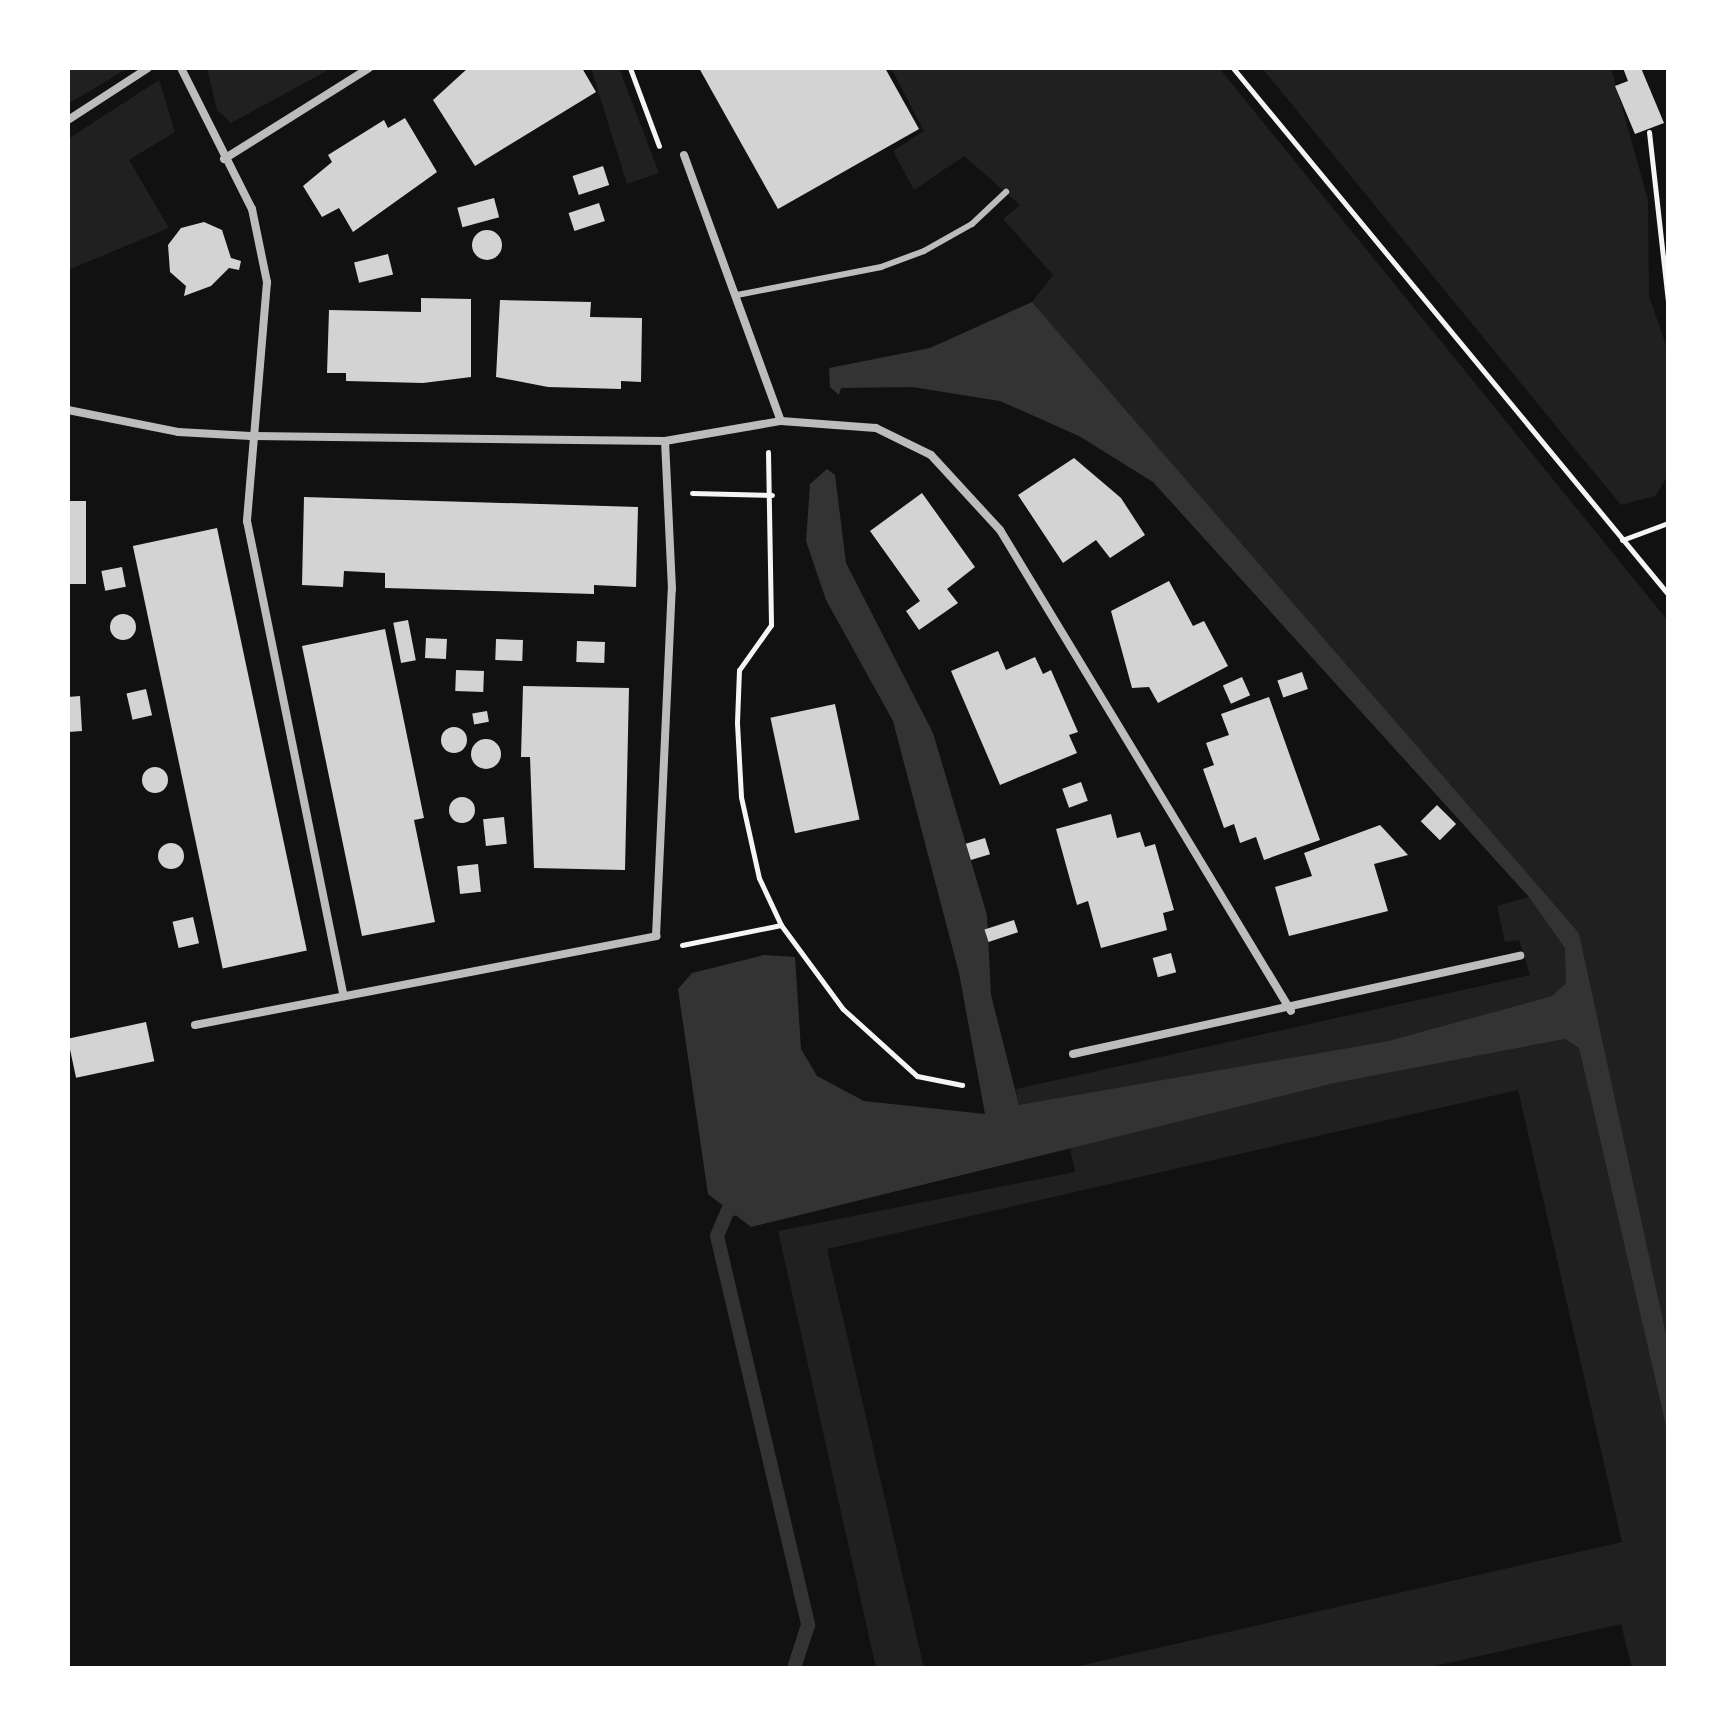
<!DOCTYPE html>
<html>
<head>
<meta charset="utf-8">
<style>
	body { margin:0 }
	#map { position:relative; width:1736px; height:1736px; overflow:hidden; background:#111; font-family:"Golos Text",sans-serif }
	div>[style] { position:absolute }
	.green>* { inset:0; background:#202020 }
	.water>* { inset:0; background:#333 }
	.stream>* { height:14px; margin:-7px; padding:0 7px; transform-origin:7px; border-radius:7px; background:#333 }
	.building>* { inset:0; background:#d3d3d3; transform-origin:0 0 }
	.round { border-radius:50% }
	.path>* { height:5px; margin:-2.5px; padding:0 2.5px; transform-origin:2.5px; border-radius:2.5px; background:#f5f5f5 }
	.service>* { height:6px; margin:-3px; padding:0 3px; transform-origin:3px; border-radius:3px; background:#bcbcbc }
	.minor>* { height:8px; margin:-4px; padding:0 4px; transform-origin:4px; border-radius:4px; background:#bcbcbc }
	span { translate:-50% -50%; white-space:nowrap; text-align:center; line-height:1.15; -webkit-text-stroke:8px #fff; paint-order:stroke }
	.frame { position:absolute; inset:0; border:70px solid #fff; pointer-events:none }
</style>
</head>
<body>
<div id="map">
	<div class="green">
		<div style="clip-path:polygon(68px 68px,128px 68px,68px 104px)"></div>
		<div style="clip-path:polygon(207px 68px,332px 68px,231px 123px,217px 110px)"></div>
		<div style="clip-path:polygon(591px 68px,619px 68px,659px 173px,627px 184px)"></div>
		<div style="clip-path:polygon(891px 68px,1219px 68px,1668px 621px,1668px 1343px,1579px 933px,1032px 302px,1053px 275px,1003px 219px,1020px 205px,964px 156px,914px 190px,893px 151px,924px 131px)"></div>
		<div style="clip-path:polygon(1262px 68px,1611px 68px,1648px 200px,1649px 296px,1668px 351px,1668px 476px,1655px 496px,1621px 505px)"></div>
		<div style="clip-path:polygon(159px 80px,175px 132px,129px 160px,169px 228px,68px 270px,68px 139px)"></div>
		<div style="clip-path:polygon(1529px 897px,1566px 948px,1566px 983px,1552px 996px,1388px 1041px,1019px 1106px,1016px 1089px,1530px 975px,1519px 940px,1505px 942px,1497px 906px)"></div>
		<div style="clip-path:polygon(1565px 1039px,1579px 1048px,1668px 1435px,1668px 1668px,1632px 1668px,1621px 1624px,1426px 1668px,1070px 1668px,1622px 1542px,1518px 1090px,827px 1249px,924px 1668px,876px 1668px,778px 1231px,1075px 1172px,1070px 1148px,1335px 1083px)"></div>
	</div>
	<div class="water">
		<div style="clip-path:polygon(1032px 302px,1579px 933px,1668px 1343px,1668px 1435px,1579px 1048px,1565px 1039px,1335px 1083px,751px 1227px,708px 1194px,678px 989px,692px 973px,764px 955px,795px 957px,801px 1049px,817px 1076px,864px 1101px,985px 1114px,959px 973px,893px 721px,826px 600px,806px 541px,810px 484px,827px 469px,835px 475px,846px 563px,933px 733px,987px 915px,991px 995px,1019px 1105px,1388px 1041px,1552px 996px,1566px 983px,1565px 948px,1529px 897px,1153px 482px,1079px 436px,1000px 401px,912px 387px,841px 388px,839px 395px,830px 387px,829px 368px,930px 348px)"></div>
	</div>
	<div class="stream">
		<div style="left:747px;top:1206px;width:19px;rotate:168deg"></div>
		<div style="left:728px;top:1210px;width:28px;rotate:113deg"></div>
		<div style="left:717px;top:1236px;width:400px;rotate:76.8deg"></div>
		<div style="left:808px;top:1625px;width:45px;rotate:108deg"></div>
	</div>
	<div class="building">
		<div style="clip-path:polygon(468px 68px,582px 68px,596px 92px,475px 166px,433px 100px)"></div>
		<div style="clip-path:polygon(699px 68px,885px 68px,919px 129px,778px 209px)"></div>
		<div style="clip-path:polygon(1623px 68px,1641px 68px,1664px 123px,1635px 134px,1615px 86px,1628px 81px)"></div>
		<div style="clip-path:polygon(405px 118px,437px 172px,353px 232px,339px 208px,322px 217px,303px 186px,332px 162px,328px 155px,384px 120px,388px 128px)"></div>
		<div style="left:603px;top:166px;width:20px;height:32px;rotate:72deg"></div>
		<div style="left:494px;top:198px;width:20px;height:38px;rotate:75deg"></div>
		<div style="left:599px;top:203px;width:19px;height:32px;rotate:72deg"></div>
		<div style="clip-path:polygon(204px 222px,222px 230px,231px 258px,241px 261px,239px 270px,229px 268px,211px 286px,184px 296px,186px 286px,170px 272px,168px 245px,181px 228px)"></div>
		<div class="round" style="left:472px;top:230px;width:30px;height:30px"></div>
		<div style="left:388px;top:254px;width:21px;height:35px;rotate:76deg"></div>
		<div style="clip-path:polygon(421px 298px,471px 299px,471px 377px,423px 383px,346px 381px,346px 373px,327px 373px,329px 310px,421px 312px)"></div>
		<div style="clip-path:polygon(500px 300px,591px 302px,590px 317px,642px 318px,641px 382px,621px 381px,621px 389px,548px 387px,496px 377px)"></div>
		<div style="clip-path:polygon(1074px 458px,1121px 498px,1145px 535px,1110px 558px,1096px 540px,1063px 563px,1018px 495px)"></div>
		<div style="clip-path:polygon(922px 493px,975px 567px,947px 589px,958px 603px,919px 630px,906px 611px,920px 601px,870px 531px)"></div>
		<div style="clip-path:polygon(304px 497px,638px 507px,636px 587px,594px 585px,594px 594px,385px 588px,385px 573px,344px 571px,343px 587px,302px 585px)"></div>
		<div style="left:68px;top:501px;width:18px;height:83px"></div>
		<div style="left:217px;top:528px;width:432px;height:86px;rotate:78deg"></div>
		<div style="left:122px;top:567px;width:20px;height:21px;rotate:79deg"></div>
		<div style="clip-path:polygon(1169px 581px,1193px 626px,1204px 621px,1228px 666px,1158px 703px,1149px 687px,1132px 688px,1111px 611px)"></div>
		<div class="round" style="left:110px;top:614px;width:26px;height:26px"></div>
		<div style="left:408px;top:620px;width:41px;height:15px;rotate:79deg"></div>
		<div style="clip-path:polygon(385px 629px,424px 818px,414px 820px,435px 922px,362px 936px,302px 646px)"></div>
		<div style="left:426px;top:638px;width:21px;height:20px;rotate:3deg"></div>
		<div style="left:496px;top:639px;width:27px;height:21px;rotate:2deg"></div>
		<div style="left:577px;top:641px;width:28px;height:21px;rotate:2deg"></div>
		<div style="clip-path:polygon(998px 651px,1006px 670px,1035px 657px,1043px 674px,1051px 670px,1078px 732px,1069px 735px,1077px 753px,1000px 785px,951px 671px)"></div>
		<div style="left:456px;top:670px;width:28px;height:21px;rotate:2deg"></div>
		<div style="left:1302px;top:672px;width:18px;height:26px;rotate:71deg"></div>
		<div style="left:1242px;top:677px;width:20px;height:21px;rotate:66deg"></div>
		<div style="clip-path:polygon(523px 686px,629px 688px,625px 870px,534px 868px,530px 757px,521px 757px)"></div>
		<div style="left:146px;top:689px;width:27px;height:20px;rotate:77deg"></div>
		<div style="clip-path:polygon(80px 696px,82px 731px,68px 732px,68px 697px)"></div>
		<div style="clip-path:polygon(1269px 697px,1320px 840px,1264px 860px,1256px 837px,1240px 843px,1234px 824px,1224px 828px,1203px 769px,1214px 765px,1206px 743px,1229px 735px,1221px 714px)"></div>
		<div style="left:835px;top:704px;width:118px;height:66px;rotate:78deg"></div>
		<div style="left:487px;top:711px;width:11px;height:15px;rotate:80deg"></div>
		<div class="round" style="left:441px;top:727px;width:26px;height:26px"></div>
		<div class="round" style="left:471px;top:739px;width:30px;height:30px"></div>
		<div class="round" style="left:142px;top:767px;width:26px;height:26px"></div>
		<div style="left:1081px;top:782px;width:20px;height:20px;rotate:70deg"></div>
		<div class="round" style="left:449px;top:797px;width:26px;height:26px"></div>
		<div style="left:1437px;top:805px;width:27px;height:23px;rotate:45deg"></div>
		<div style="clip-path:polygon(1111px 814px,1117px 838px,1140px 832px,1145px 847px,1155px 844px,1174px 910px,1163px 913px,1167px 930px,1101px 948px,1088px 901px,1077px 905px,1056px 829px)"></div>
		<div style="left:504px;top:817px;width:27px;height:21px;rotate:84deg"></div>
		<div style="clip-path:polygon(1380px 825px,1408px 855px,1374px 864px,1388px 911px,1289px 936px,1275px 887px,1312px 876px,1304px 853px)"></div>
		<div style="left:985px;top:838px;width:17px;height:20px;rotate:73deg"></div>
		<div class="round" style="left:158px;top:843px;width:26px;height:26px"></div>
		<div style="left:478px;top:864px;width:28px;height:21px;rotate:84deg"></div>
		<div style="left:193px;top:917px;width:27px;height:21px;rotate:77deg"></div>
		<div style="left:1014px;top:920px;width:13px;height:31px;rotate:72deg"></div>
		<div style="left:1171px;top:953px;width:20px;height:19px;rotate:75deg"></div>
		<div style="left:146px;top:1022px;width:40px;height:80px;rotate:78deg"></div>
	</div>
	<div class="path">
		<div style="left:630px;top:68px;width:83px;rotate:69.6deg"></div>
		<div style="left:1233px;top:68px;width:683px;rotate:50.41deg"></div>
		<div style="left:1649px;top:132px;width:171px;rotate:83.6deg"></div>
		<div style="left:768px;top:452px;width:173px;rotate:89deg"></div>
		<div style="left:771px;top:625px;width:55px;rotate:125.4deg"></div>
		<div style="left:739px;top:670px;width:53px;rotate:92.2deg"></div>
		<div style="left:737px;top:723px;width:74px;rotate:86.9deg"></div>
		<div style="left:741px;top:797px;width:83px;rotate:77.5deg"></div>
		<div style="left:759px;top:878px;width:52px;rotate:64.9deg"></div>
		<div style="left:692px;top:493px;width:80px;rotate:1.4deg"></div>
		<div style="left:1622px;top:540px;width:49px;rotate:-20.3deg"></div>
		<div style="left:682px;top:945px;width:101px;rotate:-11.4deg"></div>
		<div style="left:781px;top:925px;width:104px;rotate:53.6deg"></div>
		<div style="left:843px;top:1009px;width:100px;rotate:42.2deg"></div>
		<div style="left:917px;top:1076px;width:46px;rotate:11.3deg"></div>
	</div>
	<div class="service">
		<div style="left:737px;top:295px;width:147px;rotate:-11deg"></div>
		<div style="left:881px;top:267px;width:46px;rotate:-20.4deg"></div>
		<div style="left:924px;top:251px;width:55px;rotate:-29.4deg"></div>
		<div style="left:972px;top:224px;width:47px;rotate:-43.3deg"></div>
	</div>
	<div class="minor">
		<div style="left:181px;top:68px;width:158px;rotate:63.3deg"></div>
		<div style="left:252px;top:209px;width:75px;rotate:78.4deg"></div>
		<div style="left:267px;top:282px;width:240px;rotate:94.8deg"></div>
		<div style="left:247px;top:521px;width:485px;rotate:78.5deg"></div>
		<div style="left:68px;top:120px;width:95px;rotate:-33deg"></div>
		<div style="left:684px;top:155px;width:283px;rotate:70deg"></div>
		<div style="left:224px;top:159px;width:171px;rotate:-32.1deg"></div>
		<div style="left:68px;top:410px;width:112px;rotate:11.3deg"></div>
		<div style="left:178px;top:432px;width:73px;rotate:3.1deg"></div>
		<div style="left:251px;top:436px;width:414px;rotate:0.7deg"></div>
		<div style="left:665px;top:441px;width:118px;rotate:-9.8deg"></div>
		<div style="left:781px;top:421px;width:95px;rotate:4.2deg"></div>
		<div style="left:876px;top:428px;width:61px;rotate:26.1deg"></div>
		<div style="left:931px;top:455px;width:102px;rotate:47.4deg"></div>
		<div style="left:1000px;top:530px;width:562px;rotate:58.83deg"></div>
		<div style="left:195px;top:1025px;width:470px;rotate:-10.9deg"></div>
		<div style="left:656px;top:936px;width:347px;rotate:-87.4deg"></div>
		<div style="left:672px;top:589px;width:148px;rotate:-92.7deg"></div>
		<div style="left:1073px;top:1054px;width:458px;rotate:-12.4deg"></div>
	</div>
	<div class="frame"></div>
</div>
</body>
</html>
